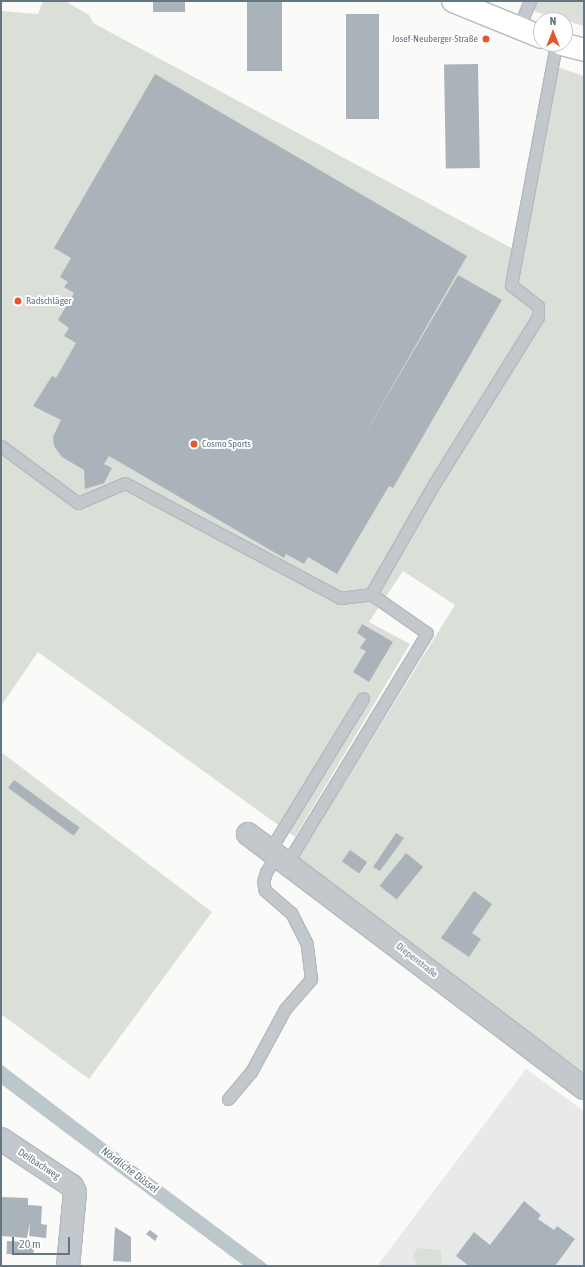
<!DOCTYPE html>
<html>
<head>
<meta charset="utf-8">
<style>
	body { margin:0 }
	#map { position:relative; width:585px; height:1267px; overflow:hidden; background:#fafaf8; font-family:"Asap Condensed",sans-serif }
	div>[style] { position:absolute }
	.built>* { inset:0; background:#e8e9e9 }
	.green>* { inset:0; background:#dadfd7 }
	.water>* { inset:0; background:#bbc7cb }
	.building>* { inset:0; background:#aab3b9; transform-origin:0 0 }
	.roads { filter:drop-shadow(1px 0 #b3babf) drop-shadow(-1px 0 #b3babf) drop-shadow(0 1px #b3babf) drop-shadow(0 -1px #b3babf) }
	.service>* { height:11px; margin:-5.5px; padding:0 5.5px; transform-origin:5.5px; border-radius:5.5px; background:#c3c8cc }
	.minor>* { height:22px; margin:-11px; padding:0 11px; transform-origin:11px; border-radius:11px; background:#c3c8cc }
	.secondary>* { height:22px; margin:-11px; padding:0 11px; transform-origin:11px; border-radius:11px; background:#fff }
	.dots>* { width:11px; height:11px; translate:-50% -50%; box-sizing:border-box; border:2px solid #fff; border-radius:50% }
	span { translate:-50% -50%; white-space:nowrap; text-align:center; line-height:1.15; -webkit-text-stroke:4px #fff; paint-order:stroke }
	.poi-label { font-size:10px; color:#657683 }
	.right { translate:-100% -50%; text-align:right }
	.left { translate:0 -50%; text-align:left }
	.street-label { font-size:10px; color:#657683 }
	.water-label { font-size:11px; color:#60757c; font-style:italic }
	.frame { position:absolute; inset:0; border:2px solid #657683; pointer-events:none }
	.north { position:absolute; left:533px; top:12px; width:40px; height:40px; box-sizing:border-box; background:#fff; border:1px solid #c1c8cd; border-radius:50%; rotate:0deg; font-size:11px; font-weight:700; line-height:16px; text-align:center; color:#657683 }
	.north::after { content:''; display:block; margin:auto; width:14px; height:18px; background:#e4572e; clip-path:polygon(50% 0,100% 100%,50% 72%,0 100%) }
	.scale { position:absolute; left:12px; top:1237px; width:58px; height:18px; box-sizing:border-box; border:2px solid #657683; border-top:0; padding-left:5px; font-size:12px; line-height:14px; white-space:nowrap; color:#657683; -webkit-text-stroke:3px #fff; paint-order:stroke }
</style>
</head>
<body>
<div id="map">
	<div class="built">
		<div style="clip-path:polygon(526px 1069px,584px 1111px,584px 1266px,377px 1266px)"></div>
	</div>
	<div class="green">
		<div style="clip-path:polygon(43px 1px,65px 1px,89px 15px,93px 23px,519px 252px,554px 66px,584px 76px,584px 1072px,296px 861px,455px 605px,403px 571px,369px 622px,410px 644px,295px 837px,38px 652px,1px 706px,1px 11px,38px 14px)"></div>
		<div style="clip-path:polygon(534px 1px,584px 1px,584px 26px,530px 10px)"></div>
		<div style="clip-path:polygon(1px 752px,212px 912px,89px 1079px,1px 1014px)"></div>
		<div style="clip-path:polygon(418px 1248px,441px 1250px,442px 1266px,417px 1266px,413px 1255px)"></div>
	</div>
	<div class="water">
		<div style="clip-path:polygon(1px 1064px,128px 1161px,269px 1266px,244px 1266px,62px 1130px,1px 1084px)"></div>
	</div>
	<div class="building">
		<div style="left:153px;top:1px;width:32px;height:11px"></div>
		<div style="left:247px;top:1px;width:35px;height:70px"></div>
		<div style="left:346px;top:14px;width:33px;height:105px"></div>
		<div style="left:478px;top:64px;width:104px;height:34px;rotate:89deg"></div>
		<div style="clip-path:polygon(155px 74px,467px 256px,358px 446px,458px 275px,502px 300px,393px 488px,389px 486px,337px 574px,308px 557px,304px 564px,286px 554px,284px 558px,109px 456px,104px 464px,112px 468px,104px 483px,85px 489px,84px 470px,62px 457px,54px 446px,53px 437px,61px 420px,33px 406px,52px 376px,56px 378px,76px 343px,64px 336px,69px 328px,58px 320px,74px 293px,64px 287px,68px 282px,60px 277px,71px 258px,54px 248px)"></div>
		<div style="clip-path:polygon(362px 624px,393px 642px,369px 682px,353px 672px,366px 651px,360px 648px,366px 639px,357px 633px)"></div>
		<div style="left:14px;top:780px;width:81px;height:10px;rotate:36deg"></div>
		<div style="clip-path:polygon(396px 833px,404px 838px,380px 871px,373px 867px)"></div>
		<div style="left:350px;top:850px;width:21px;height:14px;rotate:35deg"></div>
		<div style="left:406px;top:853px;width:22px;height:42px;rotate:39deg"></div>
		<div style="clip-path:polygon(474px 891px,492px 904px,472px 933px,481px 939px,469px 957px,441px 938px)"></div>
		<div style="clip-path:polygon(1px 1197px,28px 1198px,28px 1205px,42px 1206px,41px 1224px,47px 1225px,46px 1238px,29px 1236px,30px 1222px,27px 1238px,1px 1236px)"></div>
		<div style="clip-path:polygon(524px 1201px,541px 1215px,538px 1219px,554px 1230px,557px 1226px,575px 1239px,555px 1266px,469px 1266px,456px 1256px,474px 1232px,490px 1245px)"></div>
		<div style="clip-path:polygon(115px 1227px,131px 1237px,131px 1262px,113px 1261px)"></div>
		<div style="clip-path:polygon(150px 1230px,158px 1236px,155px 1241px,146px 1234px)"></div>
		<div style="left:7px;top:1241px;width:27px;height:13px;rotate:2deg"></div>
	</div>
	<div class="roads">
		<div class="service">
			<div style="left:518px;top:29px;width:30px;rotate:-67deg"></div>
			<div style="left:1px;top:446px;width:96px;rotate:36.5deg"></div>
			<div style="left:78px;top:503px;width:51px;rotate:-23.1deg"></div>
			<div style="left:125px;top:483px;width:244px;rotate:28.1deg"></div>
			<div style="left:340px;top:598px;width:31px;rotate:-7deg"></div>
			<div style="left:371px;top:594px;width:68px;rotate:34.9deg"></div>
			<div style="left:427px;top:633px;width:268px;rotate:121.3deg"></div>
			<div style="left:371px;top:594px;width:127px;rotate:-60.2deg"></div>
			<div style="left:434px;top:484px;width:197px;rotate:-58.1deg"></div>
			<div style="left:538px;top:317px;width:11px;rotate:-90deg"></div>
			<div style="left:538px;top:306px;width:34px;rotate:-142deg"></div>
			<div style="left:511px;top:285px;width:245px;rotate:-79.4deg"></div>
			<div style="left:270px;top:850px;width:178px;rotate:-58.5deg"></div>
			<div style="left:228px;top:1099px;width:35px;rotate:-50deg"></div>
			<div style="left:251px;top:1072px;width:72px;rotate:-61.6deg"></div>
			<div style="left:285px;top:1009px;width:40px;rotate:-49deg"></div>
			<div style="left:311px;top:979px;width:35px;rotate:-97deg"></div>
			<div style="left:307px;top:944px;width:35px;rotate:-117deg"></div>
			<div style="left:291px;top:913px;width:35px;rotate:-139deg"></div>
			<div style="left:265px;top:890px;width:8px;rotate:-104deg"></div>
			<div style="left:263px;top:882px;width:10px;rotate:-73deg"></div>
			<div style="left:266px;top:872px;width:20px;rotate:-57deg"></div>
		</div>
		<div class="minor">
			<div style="left:248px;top:834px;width:421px;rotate:37.1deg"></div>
			<div style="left:1px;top:1139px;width:85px;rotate:33.5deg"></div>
			<div style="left:72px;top:1186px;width:7px;rotate:63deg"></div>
			<div style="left:75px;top:1192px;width:74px;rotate:95.4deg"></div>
		</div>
		<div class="secondary">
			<div style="left:453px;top:1px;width:95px;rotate:22.2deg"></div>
			<div style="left:562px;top:44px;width:23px;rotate:15deg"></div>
		</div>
	</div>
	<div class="dots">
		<div style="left:486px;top:39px;background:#e4572e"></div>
		<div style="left:18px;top:301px;background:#e4572e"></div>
		<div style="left:194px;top:444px;background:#e4572e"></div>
	</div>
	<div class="poi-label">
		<span class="right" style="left:478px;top:39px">Josef-Neuberger-Straße</span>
		<span class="left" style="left:26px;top:301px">Radschläger</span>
		<span class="left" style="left:202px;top:444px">Cosmo Sports</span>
	</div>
	<div class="street-label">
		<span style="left:417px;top:960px;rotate:38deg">Diepenstraße</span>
		<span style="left:39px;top:1164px;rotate:33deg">Deilbachweg</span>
	</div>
	<div class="water-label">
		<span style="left:130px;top:1170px;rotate:37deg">Nördliche Düssel</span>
	</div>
	<div class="frame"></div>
	<div class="north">N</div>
	<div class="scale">20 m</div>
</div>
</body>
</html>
